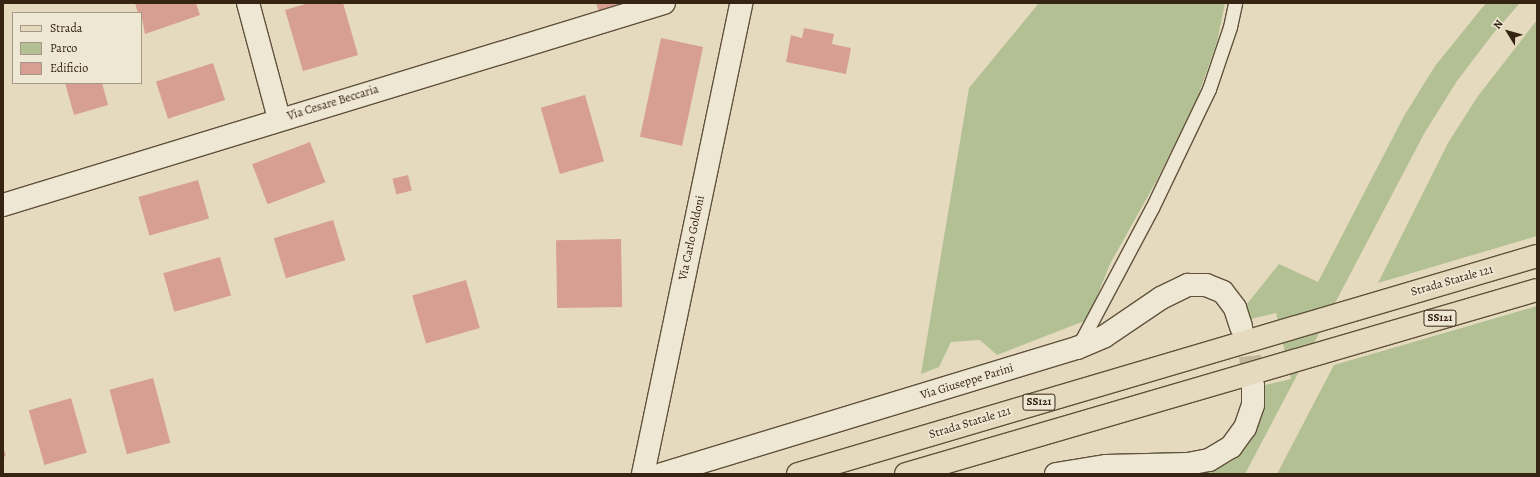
<!DOCTYPE html>
<html>
<head>
<meta charset="utf-8">
<style>
	body { margin:0 }
	#map { position:relative; width:1540px; height:477px; overflow:hidden; background:#e5dabd; font-family:Alegreya,serif }
	div>[style] { position:absolute }
	.green>* { inset:0; background:#b2c093 }
	.building>* { inset:0; background:#d79f92; transform-origin:0 0 }
	.minor-tunnel>* { height:22px; margin-top:-11px; transform-origin:0; background:repeating-linear-gradient(90deg,#c2b69b 0 22px,transparent 0 33px) }
	.roads { filter:drop-shadow(1px 0 #60523c) drop-shadow(-1px 0 #60523c) drop-shadow(0 1px #60523c) drop-shadow(0 -1px #60523c) }
	.service>* { height:13px; margin:-6.5px; padding:0 6.5px; transform-origin:6.5px; border-radius:6.5px; background:#eee7d4 }
	.minor>* { height:22px; margin:-11px; padding:0 11px; transform-origin:11px; border-radius:11px; background:#eee7d4 }
	.primary>* { height:22px; margin:-11px; padding:0 11px; transform-origin:11px; border-radius:11px; background:#e5dabd }
	span { translate:-50% -50%; white-space:nowrap; text-align:center; line-height:1.15; -webkit-text-stroke:3.5px #eee7d4; paint-order:stroke }
	.shield-label span { padding:1px 3px; background:#eee7d4; border:1px solid; border-radius:3px; -webkit-text-stroke-width:0 }
	.shield-label { font-size:11px; color:#342411; font-weight:700 }
	.street-label { font-size:12px; color:#342411 }
	.frame { position:absolute; inset:0; border:4px solid #342411; pointer-events:none }
	.legend { position:absolute; left:12px; top:12px; width:130px; height:72px; box-sizing:border-box; background:#eee7d4; border:1px solid #a49986; margin:0; padding:5px 7px; list-style:none; font-size:12px; color:#342411 }
	.legend li { display:flex; align-items:center; gap:8px; height:20px }
	.legend b { width:20px; border:1px solid #a49986 }
	.north { position:absolute; left:1488px; top:12px; width:40px; height:40px; -webkit-text-stroke:3px #eee7d4; paint-order:stroke; rotate:307deg; font-size:11px; font-weight:700; line-height:16px; text-align:center; color:#342411 }
	.north::after { content:''; display:block; margin:auto; width:14px; height:18px; background:#342411; clip-path:polygon(50% 0,100% 100%,50% 72%,0 100%) }
</style>
</head>
<body>
<div id="map">
	<div class="green">
		<div style="clip-path:polygon(1039px 3px,1225px 3px,1217px 42px,1198px 96px,1158px 178px,1110px 264px,1087px 320px,997px 355px,980px 340px,951px 342px,939px 367px,921px 374px,969px 88px)"></div>
		<div style="clip-path:polygon(1486px 3px,1520px 3px,1492px 35px,1457px 81px,1425px 132px,1245px 474px,1164px 474px,1210px 470px,1231px 462px,1249px 443px,1262px 407px,1265px 385px,1291px 379px,1276px 313px,1251px 319px,1243px 309px,1279px 264px,1318px 282px,1404px 116px,1435px 66px)"></div>
		<div style="clip-path:polygon(1537px 20px,1537px 236px,1378px 283px,1448px 143px,1478px 96px)"></div>
		<div style="clip-path:polygon(1537px 306px,1537px 474px,1277px 474px,1334px 365px)"></div>
	</div>
	<div class="building">
		<div style="clip-path:polygon(135px 3px,196px 3px,200px 15px,145px 34px,141px 13px,138px 13px)"></div>
		<div style="clip-path:polygon(309px 3px,343px 3px,358px 55px,303px 71px,285px 10px)"></div>
		<div style="clip-path:polygon(596px 3px,625px 3px,625px 5px,599px 12px)"></div>
		<div style="clip-path:polygon(804px 28px,834px 34px,832px 44px,851px 48px,846px 74px,786px 62px,791px 35px,802px 38px)"></div>
		<div style="left:661px;top:38px;width:43px;height:101px;rotate:12deg"></div>
		<div style="left:213px;top:63px;width:39px;height:60px;rotate:72deg"></div>
		<div style="clip-path:polygon(65px 83px,102px 83px,108px 105px,74px 115px)"></div>
		<div style="left:585px;top:95px;width:69px;height:46px;rotate:74deg"></div>
		<div style="left:310px;top:142px;width:43px;height:62px;rotate:69deg"></div>
		<div style="left:408px;top:175px;width:16px;height:16px;rotate:76deg"></div>
		<div style="left:198px;top:180px;width:40px;height:62px;rotate:74deg"></div>
		<div style="left:333px;top:220px;width:42px;height:62px;rotate:73deg"></div>
		<div style="left:621px;top:239px;width:68px;height:65px;rotate:89deg"></div>
		<div style="left:220px;top:257px;width:40px;height:59px;rotate:74deg"></div>
		<div style="left:466px;top:280px;width:50px;height:56px;rotate:74deg"></div>
		<div style="left:153px;top:378px;width:67px;height:45px;rotate:75deg"></div>
		<div style="left:71px;top:398px;width:57px;height:44px;rotate:74deg"></div>
		<div style="clip-path:polygon(3px 447px,6px 456px,3px 457px)"></div>
	</div>
	<div class="minor-tunnel">
		<div style="left:1241px;top:327px;width:30px;rotate:73deg"></div>
		<div style="left:1250px;top:356px;width:29px;rotate:84deg"></div>
	</div>
	<div class="roads">
		<div class="service">
			<div style="left:1078px;top:347px;width:157px;rotate:-62deg"></div>
			<div style="left:1152px;top:208px;width:132px;rotate:-64.4deg"></div>
			<div style="left:1209px;top:89px;width:65px;rotate:-71.3deg"></div>
			<div style="left:1230px;top:27px;width:25px;rotate:-78deg"></div>
		</div>
		<div class="minor">
			<div style="left:248px;top:3px;width:120px;rotate:75deg"></div>
			<div style="left:3px;top:205px;width:691px;rotate:-16.99deg"></div>
			<div style="left:643px;top:474px;width:481px;rotate:-78.2deg"></div>
			<div style="left:662px;top:474px;width:434px;rotate:-16.9deg"></div>
			<div style="left:1077px;top:348px;width:30px;rotate:-23deg"></div>
			<div style="left:1105px;top:336px;width:68px;rotate:-34.2deg"></div>
			<div style="left:1161px;top:298px;width:30px;rotate:-26deg"></div>
			<div style="left:1188px;top:285px;width:18px"></div>
			<div style="left:1206px;top:285px;width:18px;rotate:22deg"></div>
			<div style="left:1223px;top:292px;width:20px;rotate:53deg"></div>
			<div style="left:1235px;top:308px;width:20px;rotate:72deg"></div>
			<div style="left:1056px;top:474px;width:51px;rotate:-9.1deg"></div>
			<div style="left:1106px;top:466px;width:82px;rotate:-1.4deg"></div>
			<div style="left:1188px;top:464px;width:21px;rotate:-11deg"></div>
			<div style="left:1209px;top:460px;width:26px;rotate:-31deg"></div>
			<div style="left:1231px;top:447px;width:24px;rotate:-54deg"></div>
			<div style="left:1245px;top:428px;width:24px;rotate:-71deg"></div>
			<div style="left:1253px;top:405px;width:20px;rotate:-90deg"></div>
		</div>
		<div class="primary">
			<div style="left:798px;top:474px;width:770px;rotate:-16.44deg"></div>
			<div style="left:906px;top:474px;width:657px;rotate:-16.26deg"></div>
		</div>
	</div>
	<div class="shield-label">
		<span style="left:1440px;top:318px">SS121</span>
		<span style="left:1039px;top:402px">SS121</span>
	</div>
	<div class="street-label">
		<span style="left:333px;top:103px;rotate:-17deg">Via Cesare Beccaria</span>
		<span style="left:692px;top:238px;rotate:-78deg">Via Carlo Goldoni</span>
		<span style="left:1452px;top:281px;rotate:-16deg">Strada Statale 121</span>
		<span style="left:967px;top:382px;rotate:-17deg">Via Giuseppe Parini</span>
		<span style="left:970px;top:423px;rotate:-17deg">Strada Statale 121</span>
	</div>
	<div class="frame"></div>
	<ul class="legend">
	<li><b style="height:5px;background:#e5dabd"></b>Strada</li>
	<li><b style="height:11px;background:#b2c093"></b>Parco</li>
	<li><b style="height:11px;background:#d79f92"></b>Edificio</li>
	</ul>
	<div class="north">N</div>
</div>
</body>
</html>
